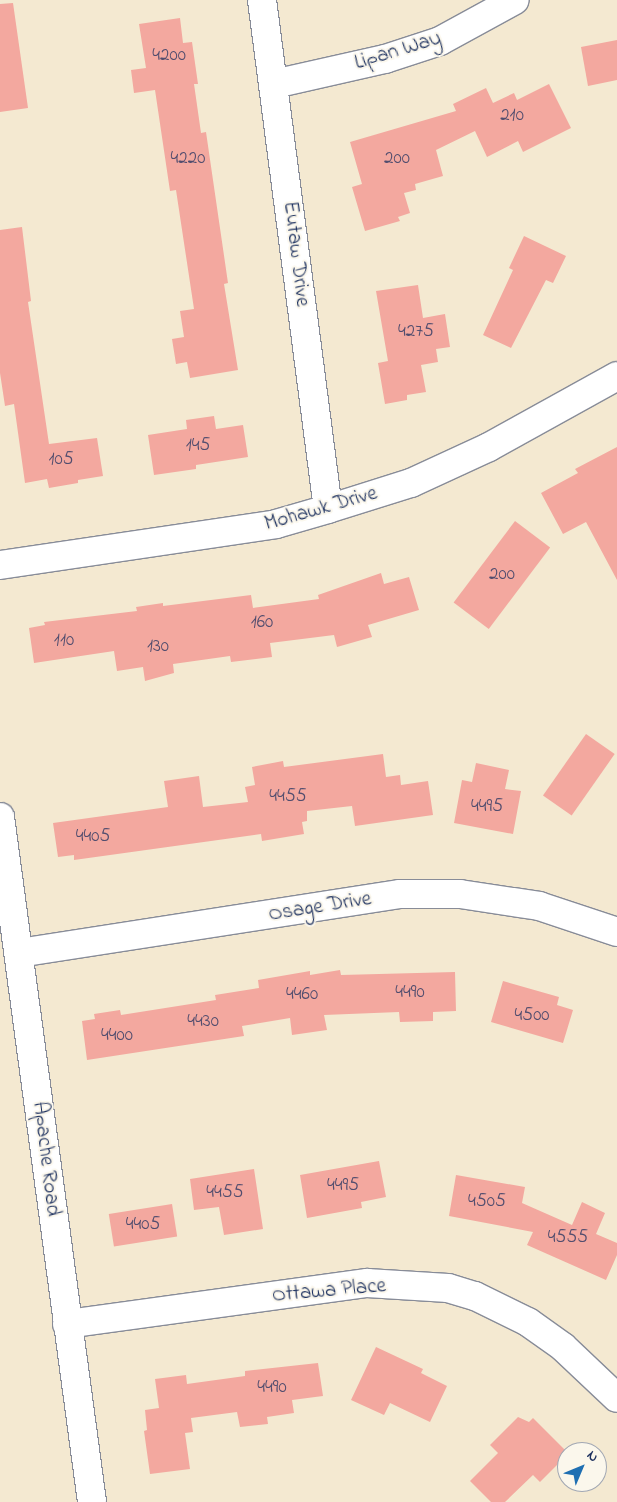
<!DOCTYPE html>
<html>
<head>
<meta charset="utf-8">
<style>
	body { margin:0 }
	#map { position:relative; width:617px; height:1502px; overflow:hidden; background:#f4e9d1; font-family:"Indie Flower",sans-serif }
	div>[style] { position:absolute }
	.building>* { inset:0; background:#f3a89f; transform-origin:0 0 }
	.roads { filter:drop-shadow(1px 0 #888c98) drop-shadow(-1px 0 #888c98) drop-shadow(0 1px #888c98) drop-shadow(0 -1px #888c98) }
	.minor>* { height:28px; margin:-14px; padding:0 14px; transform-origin:14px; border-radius:14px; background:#fff }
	span { translate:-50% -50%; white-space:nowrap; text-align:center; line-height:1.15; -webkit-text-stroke:4px #fbf7ec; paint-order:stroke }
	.number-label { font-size:19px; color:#514d6e }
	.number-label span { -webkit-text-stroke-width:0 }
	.street-label { font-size:21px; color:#1b2f5e }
	.north { position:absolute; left:557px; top:1442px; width:50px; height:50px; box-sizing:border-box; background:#fbf7ec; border:1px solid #a1a7b3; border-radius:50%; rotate:45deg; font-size:14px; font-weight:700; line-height:20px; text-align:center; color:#1b2f5e }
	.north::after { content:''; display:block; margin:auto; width:18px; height:22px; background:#1f6fb2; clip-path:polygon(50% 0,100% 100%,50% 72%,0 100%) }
</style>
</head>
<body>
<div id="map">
	<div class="building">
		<div style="clip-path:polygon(13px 3px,28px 108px,0 112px,0 4px)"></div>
		<div style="clip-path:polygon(180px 18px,183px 43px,192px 42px,198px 84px,194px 84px,201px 133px,206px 132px,228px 283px,224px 284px,238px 370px,190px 378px,187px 362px,176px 364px,172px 339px,184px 337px,180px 311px,194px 309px,176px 190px,170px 191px,155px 90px,134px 93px,131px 70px,146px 68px,139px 24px)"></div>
		<div style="clip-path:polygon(617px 40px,617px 80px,588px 86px,581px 47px)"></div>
		<div style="clip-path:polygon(549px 84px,571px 128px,523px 152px,518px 141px,487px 157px,475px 131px,436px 150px,443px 176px,415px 184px,416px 190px,404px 193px,410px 213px,398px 217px,400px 221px,365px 231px,352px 187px,362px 184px,350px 142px,456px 111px,453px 104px,486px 88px,493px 103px,514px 93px,517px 100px)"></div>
		<div style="clip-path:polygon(22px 227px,31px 301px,28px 302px,49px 444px,97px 438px,103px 476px,78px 480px,78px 483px,49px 488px,47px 479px,25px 483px,14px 404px,5px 406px,0 373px,0 230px)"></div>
		<div style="clip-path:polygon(524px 236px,566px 256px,553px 283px,546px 280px,511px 348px,483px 335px,513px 270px,509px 268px)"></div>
		<div style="clip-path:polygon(418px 285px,423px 318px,445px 314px,450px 347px,436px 349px,438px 362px,421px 365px,426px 392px,407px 395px,407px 400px,385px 404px,378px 363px,388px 361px,376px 291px)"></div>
		<div style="clip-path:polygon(214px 416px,216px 429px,243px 425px,248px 457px,196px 465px,196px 469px,154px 475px,148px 435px,187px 429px,186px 420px)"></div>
		<div style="clip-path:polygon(617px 447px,617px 580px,586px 522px,563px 534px,541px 493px,578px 473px,575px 469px)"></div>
		<div style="left:515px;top:521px;width:44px;height:102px;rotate:37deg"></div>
		<div style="clip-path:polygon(381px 573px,384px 584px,409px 577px,419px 610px,368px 625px,372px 637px,337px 647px,334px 635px,270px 643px,272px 657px,231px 662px,230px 656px,173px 664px,174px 673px,145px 681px,143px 667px,117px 671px,114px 651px,34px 663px,29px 628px,45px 625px,44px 622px,137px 611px,136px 607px,163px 603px,163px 606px,251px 595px,253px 608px,319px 599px,318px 595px)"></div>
		<div style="left:586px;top:734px;width:35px;height:75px;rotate:35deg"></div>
		<div style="clip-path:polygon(383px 754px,386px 777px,400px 775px,401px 785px,428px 781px,433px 815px,355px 826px,352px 806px,307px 811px,307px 821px,302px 822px,304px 834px,262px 841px,261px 834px,74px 860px,74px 855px,58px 857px,53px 823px,168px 807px,164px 781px,199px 776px,203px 807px,248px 802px,245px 787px,255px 785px,252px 767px,283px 761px,284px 767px)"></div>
		<div style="clip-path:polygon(476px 763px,509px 770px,505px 789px,521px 791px,513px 834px,454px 823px,462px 780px,472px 782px)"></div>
		<div style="clip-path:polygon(340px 970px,341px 975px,455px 972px,456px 1011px,433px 1012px,433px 1021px,400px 1022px,399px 1012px,324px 1015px,327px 1030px,292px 1035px,290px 1018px,242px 1026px,244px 1036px,87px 1060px,82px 1021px,95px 1019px,94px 1014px,120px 1010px,121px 1015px,216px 1000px,215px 995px,259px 988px,258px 980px,310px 971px,310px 975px)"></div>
		<div style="clip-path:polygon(503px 981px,559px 997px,557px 1005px,573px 1010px,563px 1043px,491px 1022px)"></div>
		<div style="clip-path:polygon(379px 1161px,386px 1197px,361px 1202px,362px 1208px,307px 1218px,300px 1175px)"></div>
		<div style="clip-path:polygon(254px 1169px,263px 1229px,224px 1235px,219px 1207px,194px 1210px,190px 1179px)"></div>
		<div style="clip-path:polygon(456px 1175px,525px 1187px,522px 1203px,572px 1225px,582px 1202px,605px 1213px,596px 1234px,617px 1243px,617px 1255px,606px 1280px,527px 1245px,533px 1232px,449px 1216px)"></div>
		<div style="left:172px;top:1204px;width:33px;height:64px;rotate:81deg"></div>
		<div style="clip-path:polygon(376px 1347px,423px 1369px,421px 1373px,447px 1386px,430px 1422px,390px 1403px,384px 1415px,351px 1400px)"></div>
		<div style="clip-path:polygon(318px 1363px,323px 1396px,292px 1400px,294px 1413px,267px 1417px,268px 1424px,240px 1427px,237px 1412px,191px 1418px,193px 1432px,185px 1433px,190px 1469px,150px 1474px,144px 1431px,147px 1430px,145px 1410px,159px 1408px,155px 1379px,186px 1375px,187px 1384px,245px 1376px,245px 1371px)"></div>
		<div style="clip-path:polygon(518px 1417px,529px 1422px,533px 1418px,567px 1452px,567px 1455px,540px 1482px,533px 1475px,505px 1502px,491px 1502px,470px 1481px,498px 1453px,490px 1445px)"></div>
	</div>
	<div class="roads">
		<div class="minor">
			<div style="left:262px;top:0;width:513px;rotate:82.61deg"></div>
			<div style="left:274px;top:84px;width:114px;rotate:-12.7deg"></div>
			<div style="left:385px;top:59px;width:58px;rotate:-18.1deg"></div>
			<div style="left:440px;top:41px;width:85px;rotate:-28.7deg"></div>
			<div style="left:0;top:565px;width:279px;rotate:-8.4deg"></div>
			<div style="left:276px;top:524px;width:54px;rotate:-16.1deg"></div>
			<div style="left:328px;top:509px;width:87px;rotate:-17.4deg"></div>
			<div style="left:411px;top:483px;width:86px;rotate:-24.8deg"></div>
			<div style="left:489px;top:447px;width:146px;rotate:-29deg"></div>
			<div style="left:0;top:817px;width:691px;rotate:82.35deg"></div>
			<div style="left:19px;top:953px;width:386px;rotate:-8.8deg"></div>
			<div style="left:400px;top:894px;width:60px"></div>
			<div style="left:460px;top:894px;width:80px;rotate:8.6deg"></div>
			<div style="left:539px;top:906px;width:82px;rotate:18.4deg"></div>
			<div style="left:67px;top:1324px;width:303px;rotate:-7.8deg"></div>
			<div style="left:367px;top:1283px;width:81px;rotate:3.5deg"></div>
			<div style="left:448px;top:1288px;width:28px;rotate:17deg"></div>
			<div style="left:475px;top:1296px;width:59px;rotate:26.1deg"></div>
			<div style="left:528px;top:1322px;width:43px;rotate:35.5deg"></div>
			<div style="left:563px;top:1347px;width:74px;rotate:43.4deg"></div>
		</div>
	</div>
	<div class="number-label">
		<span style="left:169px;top:56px">4200</span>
		<span style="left:512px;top:116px">210</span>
		<span style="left:188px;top:159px">4220</span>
		<span style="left:397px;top:159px">200</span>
		<span style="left:416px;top:332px">4275</span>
		<span style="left:198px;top:446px">145</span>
		<span style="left:61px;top:460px">105</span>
		<span style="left:502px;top:575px">200</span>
		<span style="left:262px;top:623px">160</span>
		<span style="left:64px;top:641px">110</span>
		<span style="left:158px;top:647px">130</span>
		<span style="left:288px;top:797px">4455</span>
		<span style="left:487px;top:807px">4495</span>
		<span style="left:93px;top:837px">4405</span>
		<span style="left:410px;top:993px">4490</span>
		<span style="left:302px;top:995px">4460</span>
		<span style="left:532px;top:1016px">4500</span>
		<span style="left:203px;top:1022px">4430</span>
		<span style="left:117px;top:1036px">4400</span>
		<span style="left:343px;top:1186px">4495</span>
		<span style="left:225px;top:1193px">4455</span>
		<span style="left:487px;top:1202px">4505</span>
		<span style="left:143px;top:1225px">4405</span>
		<span style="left:568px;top:1238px">4555</span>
		<span style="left:272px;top:1388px">4490</span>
	</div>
	<div class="street-label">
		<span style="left:398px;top:51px;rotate:-17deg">Lipan Way</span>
		<span style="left:296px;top:254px;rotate:83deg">Eutaw Drive</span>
		<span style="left:321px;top:509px;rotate:-16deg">Mohawk Drive</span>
		<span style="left:320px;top:907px;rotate:-9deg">Osage Drive</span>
		<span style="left:46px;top:1159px;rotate:83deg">Apache Road</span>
		<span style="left:329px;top:1291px;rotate:-5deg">Ottawa Place</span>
	</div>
	<div class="north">N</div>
</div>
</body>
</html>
